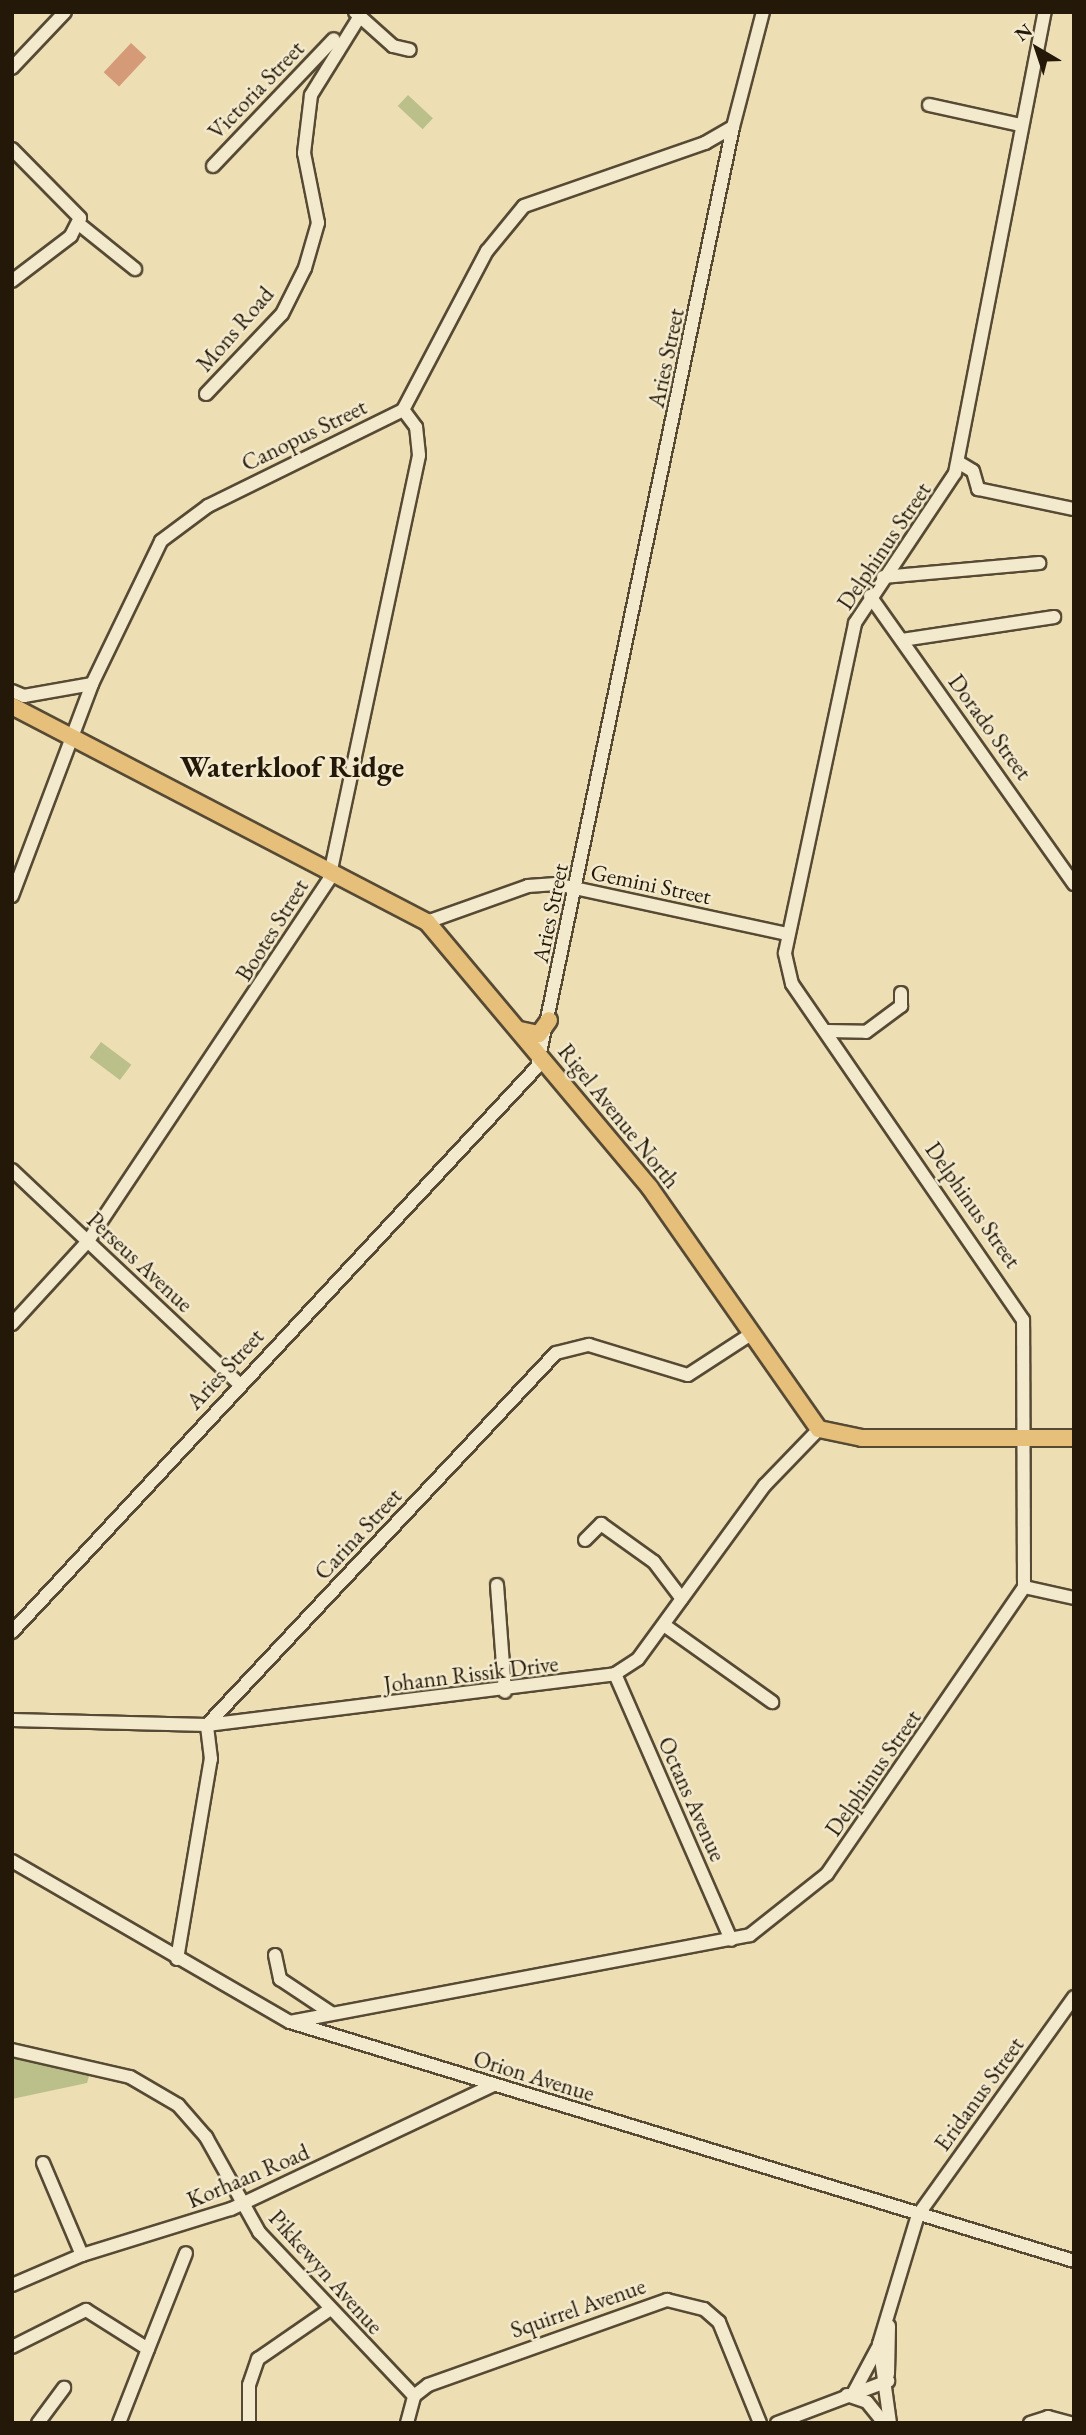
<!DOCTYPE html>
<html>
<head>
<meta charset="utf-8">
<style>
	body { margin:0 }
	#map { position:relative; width:1086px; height:2435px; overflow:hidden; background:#eddeb4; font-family:"EB Garamond",serif }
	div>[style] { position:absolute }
	.green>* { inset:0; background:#bbc08b; transform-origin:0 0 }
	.building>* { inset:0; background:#d59a78; transform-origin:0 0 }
	.roads { filter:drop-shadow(2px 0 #564a34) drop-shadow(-2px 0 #564a34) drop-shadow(0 2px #564a34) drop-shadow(0 -2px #564a34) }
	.minor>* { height:12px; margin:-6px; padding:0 6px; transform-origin:6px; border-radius:6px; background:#f3eace }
	.major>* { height:16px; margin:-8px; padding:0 8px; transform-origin:8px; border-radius:8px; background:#e6bf7a }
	span { translate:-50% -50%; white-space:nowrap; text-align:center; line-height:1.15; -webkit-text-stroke:5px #f3eace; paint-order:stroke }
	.street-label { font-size:23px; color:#241809 }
	.district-label { font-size:30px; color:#241809; font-weight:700 }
	.frame { position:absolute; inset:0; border:14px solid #241809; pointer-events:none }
	.north { position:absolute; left:1002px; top:14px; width:70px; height:70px; -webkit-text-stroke:5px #f3eace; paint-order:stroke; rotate:321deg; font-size:19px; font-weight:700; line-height:28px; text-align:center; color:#241809 }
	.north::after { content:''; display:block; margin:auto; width:24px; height:32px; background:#241809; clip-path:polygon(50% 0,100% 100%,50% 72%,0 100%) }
</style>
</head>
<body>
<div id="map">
	<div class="green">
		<div style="left:408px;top:95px;width:34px;height:15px;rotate:43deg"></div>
		<div style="left:101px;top:1042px;width:38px;height:19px;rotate:37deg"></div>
		<div style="clip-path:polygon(12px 2058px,90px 2073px,87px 2083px,12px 2099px)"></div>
	</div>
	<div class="building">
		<div style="left:131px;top:43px;width:21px;height:40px;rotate:43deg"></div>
	</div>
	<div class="roads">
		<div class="minor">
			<div style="left:355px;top:12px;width:51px;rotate:41.8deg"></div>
			<div style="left:393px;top:46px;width:17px;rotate:13deg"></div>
			<div style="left:12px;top:68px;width:77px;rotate:-46.6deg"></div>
			<div style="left:929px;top:105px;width:94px;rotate:12.3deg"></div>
			<div style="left:12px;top:149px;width:97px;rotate:45.4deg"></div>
			<div style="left:80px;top:218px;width:20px;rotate:117deg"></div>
			<div style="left:71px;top:236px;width:74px;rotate:142.7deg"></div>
			<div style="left:213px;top:166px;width:175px;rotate:-46.4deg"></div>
			<div style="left:79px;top:224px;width:72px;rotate:38.8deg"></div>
			<div style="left:206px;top:394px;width:110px;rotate:-46.5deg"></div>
			<div style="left:282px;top:314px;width:51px;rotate:-63.4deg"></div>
			<div style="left:305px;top:268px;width:47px;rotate:-73.9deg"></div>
			<div style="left:318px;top:223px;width:71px;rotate:-101.3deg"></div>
			<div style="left:304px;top:153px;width:58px;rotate:-83.1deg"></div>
			<div style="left:311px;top:95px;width:93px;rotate:-58.2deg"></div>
			<div style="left:958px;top:462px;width:17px;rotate:31deg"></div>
			<div style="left:973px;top:471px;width:19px;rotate:74deg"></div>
			<div style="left:978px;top:489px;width:98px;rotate:11.8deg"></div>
			<div style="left:883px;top:577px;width:157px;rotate:-5.1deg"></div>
			<div style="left:870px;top:596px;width:353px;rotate:54.7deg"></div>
			<div style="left:902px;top:640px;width:154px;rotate:-8.6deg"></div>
			<div style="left:12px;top:691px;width:13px;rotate:23deg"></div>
			<div style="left:24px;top:696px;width:69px;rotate:-10deg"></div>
			<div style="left:12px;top:896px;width:227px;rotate:-69.3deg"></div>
			<div style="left:92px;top:684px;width:159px;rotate:-64.2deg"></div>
			<div style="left:161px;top:541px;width:59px;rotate:-36.7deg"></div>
			<div style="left:208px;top:506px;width:217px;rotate:-26.2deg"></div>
			<div style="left:403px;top:410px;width:180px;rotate:-62.2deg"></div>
			<div style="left:487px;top:251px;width:58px;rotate:-50.6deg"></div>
			<div style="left:524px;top:206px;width:192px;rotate:-19.2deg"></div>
			<div style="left:705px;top:143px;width:32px;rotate:-30deg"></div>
			<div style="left:427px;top:922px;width:107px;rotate:-19.6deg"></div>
			<div style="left:528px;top:886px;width:28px;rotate:-4deg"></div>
			<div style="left:556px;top:884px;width:237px;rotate:12.2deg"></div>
			<div style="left:827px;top:1031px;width:39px;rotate:1deg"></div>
			<div style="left:866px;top:1032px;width:44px;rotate:-36.6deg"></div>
			<div style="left:901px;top:1006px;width:13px;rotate:-90deg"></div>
			<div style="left:12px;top:1170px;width:312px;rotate:43.3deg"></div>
			<div style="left:12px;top:1324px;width:113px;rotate:-47.5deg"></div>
			<div style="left:88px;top:1241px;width:435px;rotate:-56.3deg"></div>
			<div style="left:329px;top:879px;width:433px;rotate:-78deg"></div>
			<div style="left:419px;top:455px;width:28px;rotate:-96deg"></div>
			<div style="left:416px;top:427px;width:21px;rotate:-127deg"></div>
			<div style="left:585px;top:1540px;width:23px;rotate:-45deg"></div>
			<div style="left:601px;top:1524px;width:65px;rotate:35.6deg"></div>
			<div style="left:654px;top:1562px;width:46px;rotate:52.9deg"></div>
			<div style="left:497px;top:1585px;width:107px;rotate:85.7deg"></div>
			<div style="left:1024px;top:1587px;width:51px;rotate:12.4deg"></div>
			<div style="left:664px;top:1625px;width:133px;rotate:35.5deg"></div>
			<div style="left:12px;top:1632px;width:771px;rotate:-47.1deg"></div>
			<div style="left:537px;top:1067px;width:960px;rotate:-78.22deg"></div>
			<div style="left:733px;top:127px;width:119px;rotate:-75.4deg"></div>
			<div style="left:615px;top:1674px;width:290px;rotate:66.4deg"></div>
			<div style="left:12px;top:1720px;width:195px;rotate:1.5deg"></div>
			<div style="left:207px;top:1725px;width:411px;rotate:-7.1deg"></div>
			<div style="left:615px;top:1674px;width:27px;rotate:-33deg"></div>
			<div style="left:638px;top:1659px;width:215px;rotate:-53.9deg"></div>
			<div style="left:765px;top:1485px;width:78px;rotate:-46deg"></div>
			<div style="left:12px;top:1861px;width:321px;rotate:30.1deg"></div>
			<div style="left:290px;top:2022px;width:820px;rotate:16.95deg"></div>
			<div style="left:275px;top:1955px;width:25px;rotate:78deg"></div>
			<div style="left:280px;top:1979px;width:61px;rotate:33.7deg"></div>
			<div style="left:177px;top:1959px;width:203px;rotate:-80.4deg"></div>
			<div style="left:211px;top:1759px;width:34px;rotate:-97deg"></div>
			<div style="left:207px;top:1725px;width:510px;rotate:-46.83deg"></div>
			<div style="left:556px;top:1353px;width:34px;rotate:-14deg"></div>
			<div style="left:589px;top:1345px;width:103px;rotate:16.9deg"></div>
			<div style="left:688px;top:1375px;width:72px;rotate:-33deg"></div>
			<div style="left:290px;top:2022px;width:468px;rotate:-10.7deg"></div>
			<div style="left:750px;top:1935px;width:98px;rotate:-38.4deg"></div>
			<div style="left:827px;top:1874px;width:348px;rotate:-55.5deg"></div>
			<div style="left:1024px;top:1587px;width:267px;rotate:-90.2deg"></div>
			<div style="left:1023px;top:1320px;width:408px;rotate:-124.5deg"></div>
			<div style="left:792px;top:984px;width:32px;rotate:-103deg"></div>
			<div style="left:785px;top:953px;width:337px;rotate:-78deg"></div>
			<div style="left:855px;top:623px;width:180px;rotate:-56.3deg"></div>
			<div style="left:955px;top:473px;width:470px;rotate:-79deg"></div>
			<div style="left:12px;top:2050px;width:121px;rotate:12.9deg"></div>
			<div style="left:130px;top:2077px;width:56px;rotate:30.3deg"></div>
			<div style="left:178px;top:2105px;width:43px;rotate:48.8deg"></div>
			<div style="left:206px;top:2137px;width:109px;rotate:60.8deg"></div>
			<div style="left:259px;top:2232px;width:226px;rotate:46.6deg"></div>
			<div style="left:43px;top:2163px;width:100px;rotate:67deg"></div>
			<div style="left:12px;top:2285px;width:76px;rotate:-23.2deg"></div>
			<div style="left:82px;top:2255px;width:156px;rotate:-17.2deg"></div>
			<div style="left:231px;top:2209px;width:290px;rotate:-25.3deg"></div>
			<div style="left:12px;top:2347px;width:83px;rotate:-26.6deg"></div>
			<div style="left:86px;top:2310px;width:73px;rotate:32.2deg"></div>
			<div style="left:148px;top:2349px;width:103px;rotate:-68.4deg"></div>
			<div style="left:888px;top:2374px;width:48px;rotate:-88.8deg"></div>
			<div style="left:854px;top:2392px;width:49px;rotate:-61.9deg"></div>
			<div style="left:847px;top:2395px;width:21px;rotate:19deg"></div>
			<div style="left:867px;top:2402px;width:27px;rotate:51deg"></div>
			<div style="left:38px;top:2423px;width:44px;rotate:-53.4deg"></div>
			<div style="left:119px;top:2423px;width:79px;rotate:-68.6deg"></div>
			<div style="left:249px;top:2423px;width:38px;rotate:-90deg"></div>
			<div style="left:249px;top:2385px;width:28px;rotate:-71deg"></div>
			<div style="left:258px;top:2359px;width:86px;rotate:-34.6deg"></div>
			<div style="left:407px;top:2423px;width:28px;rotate:-75deg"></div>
			<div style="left:414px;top:2396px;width:18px;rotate:-38deg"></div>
			<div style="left:428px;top:2385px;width:254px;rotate:-19.6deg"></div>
			<div style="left:667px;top:2300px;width:38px;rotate:14deg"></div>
			<div style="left:704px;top:2309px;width:20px;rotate:41deg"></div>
			<div style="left:719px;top:2322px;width:109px;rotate:67.9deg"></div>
			<div style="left:777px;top:2423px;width:119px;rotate:-20.7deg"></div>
			<div style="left:890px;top:2423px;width:80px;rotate:-97.9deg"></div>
			<div style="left:879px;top:2344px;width:135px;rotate:-73.2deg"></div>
			<div style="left:918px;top:2215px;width:268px;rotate:-54.4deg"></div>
			<div style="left:1030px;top:2423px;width:19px;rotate:-18deg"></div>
			<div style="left:1048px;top:2417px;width:24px;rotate:15deg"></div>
		</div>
		<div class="major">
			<div style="left:12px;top:706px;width:468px;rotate:27.5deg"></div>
			<div style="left:427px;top:922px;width:347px;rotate:50deg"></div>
			<div style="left:650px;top:1188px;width:294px;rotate:55deg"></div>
			<div style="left:819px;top:1429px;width:44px;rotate:11.8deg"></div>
			<div style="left:862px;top:1438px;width:212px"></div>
			<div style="left:520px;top:1030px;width:19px;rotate:12deg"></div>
			<div style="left:539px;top:1034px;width:17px;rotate:-54deg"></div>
		</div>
	</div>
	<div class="street-label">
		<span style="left:256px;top:90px;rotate:-46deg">Victoria Street</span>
		<span style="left:235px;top:329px;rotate:-49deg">Mons Road</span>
		<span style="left:666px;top:358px;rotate:-78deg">Aries Street</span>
		<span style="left:304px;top:435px;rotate:-26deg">Canopus Street</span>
		<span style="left:884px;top:546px;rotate:-56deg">Delphinus Street</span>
		<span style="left:990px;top:727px;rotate:54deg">Dorado Street</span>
		<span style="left:651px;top:884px;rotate:12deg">Gemini Street</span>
		<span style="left:550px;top:913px;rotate:-78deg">Aries Street</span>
		<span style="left:272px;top:930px;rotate:-58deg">Bootes Street</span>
		<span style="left:619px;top:1116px;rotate:51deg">Rigel Avenue North</span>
		<span style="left:973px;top:1205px;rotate:55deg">Delphinus Street</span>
		<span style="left:140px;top:1262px;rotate:43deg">Perseus Avenue</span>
		<span style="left:225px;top:1369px;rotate:-47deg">Aries Street</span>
		<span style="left:358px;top:1534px;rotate:-47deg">Carina Street</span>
		<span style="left:471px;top:1674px;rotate:-7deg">Johann Rissik Drive</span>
		<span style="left:873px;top:1773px;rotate:-55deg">Delphinus Street</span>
		<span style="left:692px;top:1799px;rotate:66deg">Octans Avenue</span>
		<span style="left:534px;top:2076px;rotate:17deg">Orion Avenue</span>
		<span style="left:979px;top:2094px;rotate:-54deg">Eridanus Street</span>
		<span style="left:248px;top:2176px;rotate:-23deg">Korhaan Road</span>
		<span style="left:326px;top:2272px;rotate:48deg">Pikkewyn Avenue</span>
		<span style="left:578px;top:2308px;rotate:-19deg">Squirrel Avenue</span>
	</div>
	<div class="district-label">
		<span style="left:292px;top:767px">Waterkloof Ridge</span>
	</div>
	<div class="frame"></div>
	<div class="north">N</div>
</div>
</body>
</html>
